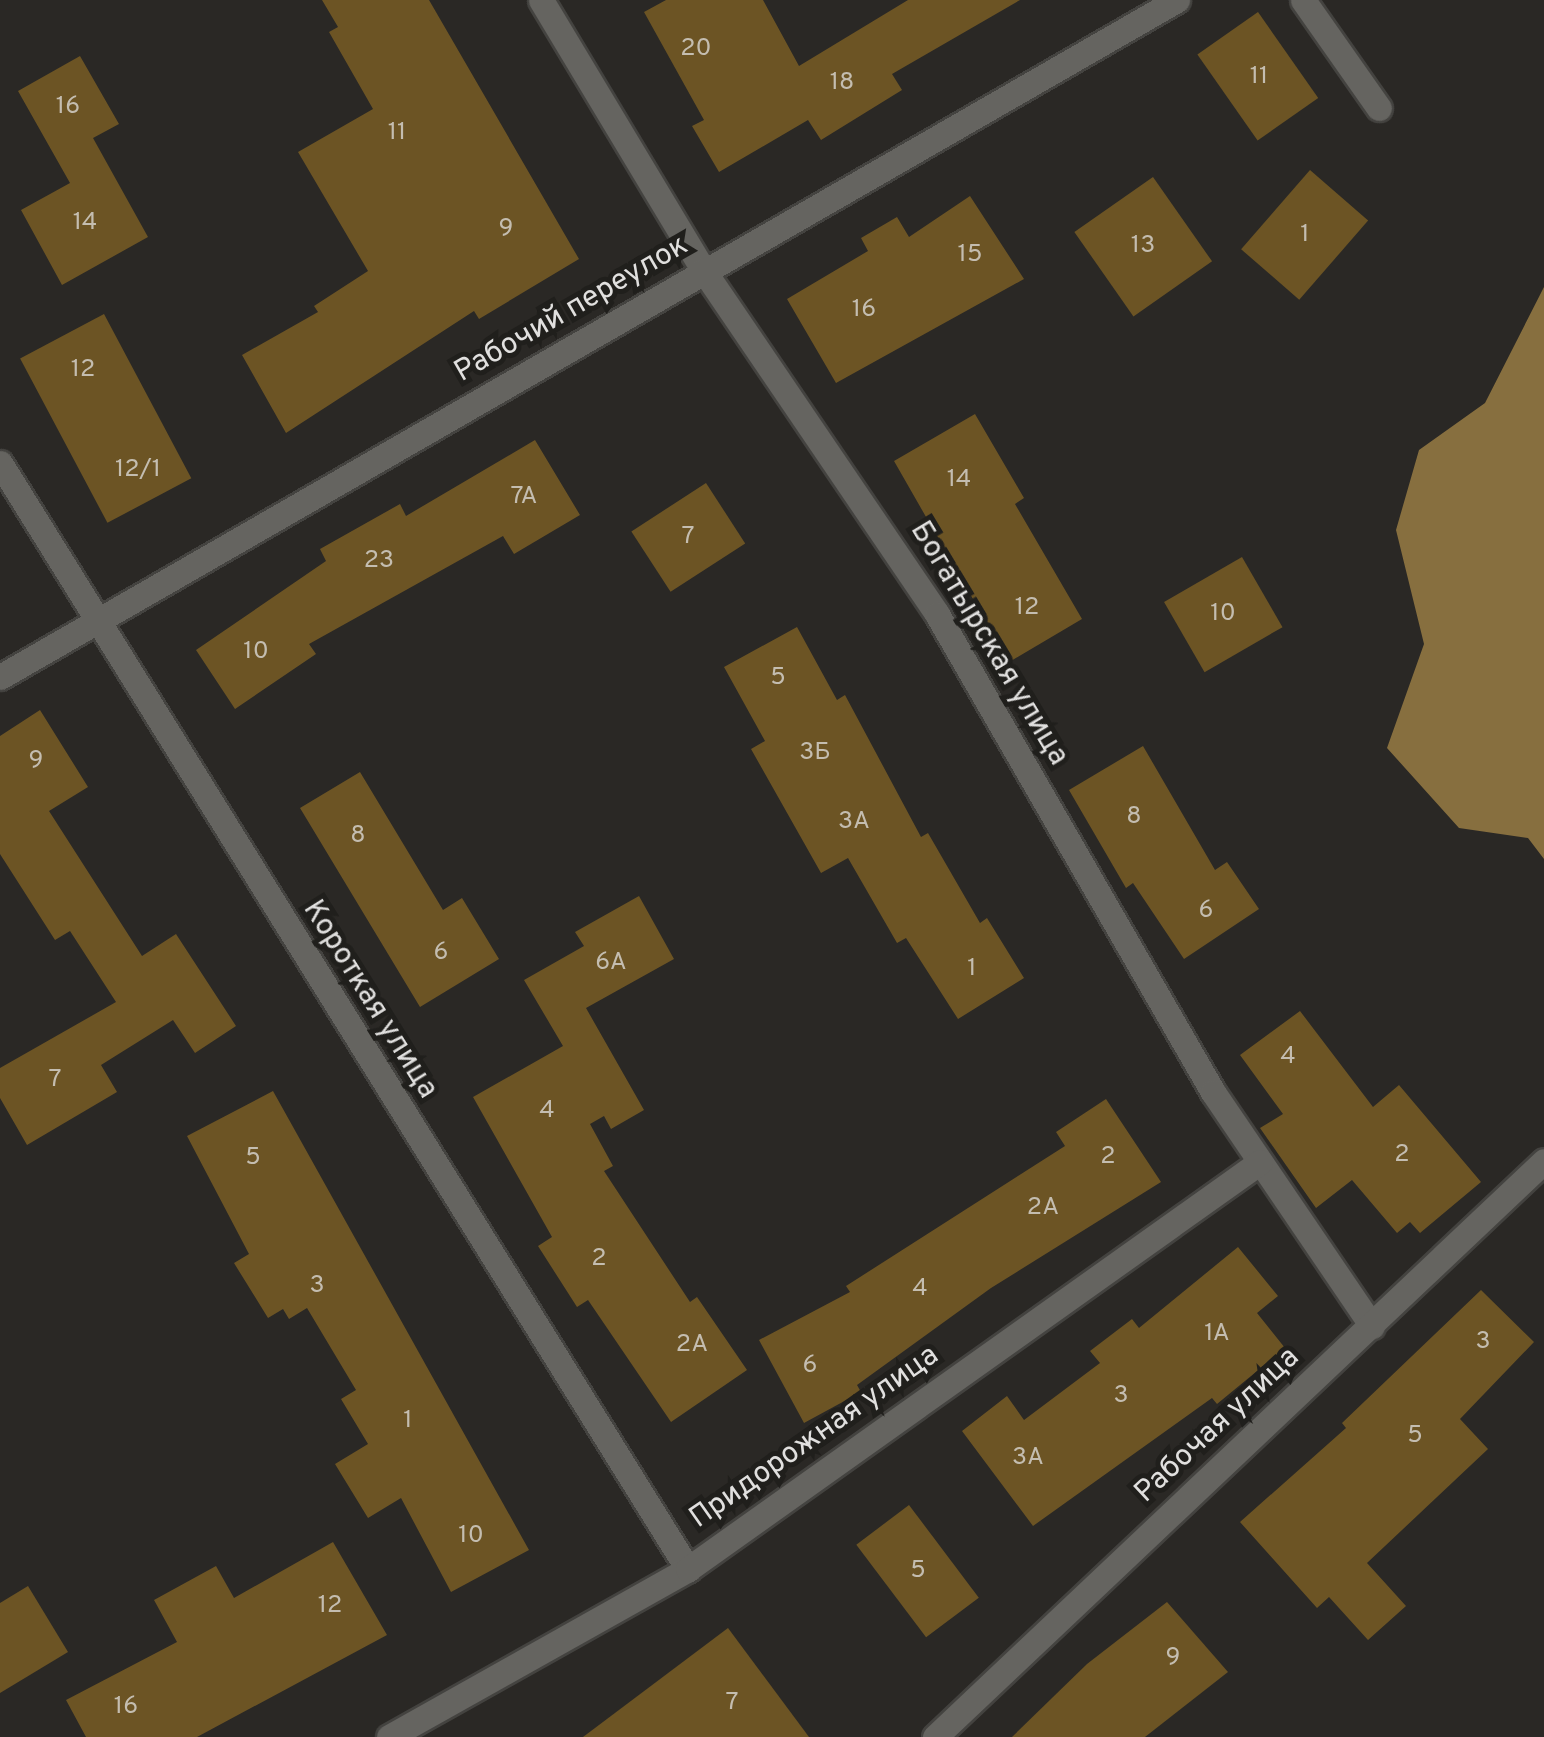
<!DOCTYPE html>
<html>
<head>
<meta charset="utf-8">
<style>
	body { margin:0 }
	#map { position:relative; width:1544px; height:1737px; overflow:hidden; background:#2a2825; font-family:Overpass,sans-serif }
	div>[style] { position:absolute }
	.water>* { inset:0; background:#876f3f }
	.building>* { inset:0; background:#6c5424; transform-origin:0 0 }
	.roads { filter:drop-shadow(2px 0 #444340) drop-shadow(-2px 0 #444340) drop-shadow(0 2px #444340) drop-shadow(0 -2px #444340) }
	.street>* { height:25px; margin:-12.5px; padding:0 12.5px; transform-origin:12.5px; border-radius:12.5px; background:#656460 }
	span { translate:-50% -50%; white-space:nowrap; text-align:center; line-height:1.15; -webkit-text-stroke:10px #201f1c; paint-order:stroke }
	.number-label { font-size:25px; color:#c4bdb0 }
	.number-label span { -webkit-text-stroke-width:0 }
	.street-label { font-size:30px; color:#e1e0df }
</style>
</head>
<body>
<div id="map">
	<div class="water">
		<div style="clip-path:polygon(1544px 287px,1544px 859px,1528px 838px,1459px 828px,1387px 748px,1424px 644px,1396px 530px,1419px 450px,1485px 403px)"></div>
	</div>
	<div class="building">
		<div style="clip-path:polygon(322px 0,429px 0,579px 259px,479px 319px,474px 311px,286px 433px,242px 355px,318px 312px,314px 306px,368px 271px,298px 152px,373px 109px,329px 32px,338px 27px)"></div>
		<div style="clip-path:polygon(666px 0,763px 0,799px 66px,908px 0,1020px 0,892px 74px,902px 90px,821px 140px,808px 120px,719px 172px,692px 126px,704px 120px,644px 12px)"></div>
		<div style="left:1258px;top:12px;width:105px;height:74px;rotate:55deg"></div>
		<div style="clip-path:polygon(80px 56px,119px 124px,93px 138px,148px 237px,62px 285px,21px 210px,70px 183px,18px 91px)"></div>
		<div style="left:1310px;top:170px;width:77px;height:105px;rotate:41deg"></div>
		<div style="left:1153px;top:177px;width:103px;height:96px;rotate:55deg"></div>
		<div style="clip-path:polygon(970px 196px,1024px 279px,836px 383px,787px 299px,868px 251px,861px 238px,897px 217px,909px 237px)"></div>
		<div style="left:104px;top:314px;width:186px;height:95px;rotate:62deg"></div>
		<div style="clip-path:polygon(975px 414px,1024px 498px,1015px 504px,1082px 619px,1009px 662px,894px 461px)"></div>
		<div style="clip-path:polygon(535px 440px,580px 515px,514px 554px,503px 536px,309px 644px,316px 654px,235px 709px,196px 650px,326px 561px,320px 549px,400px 504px,406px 516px)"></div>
		<div style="left:706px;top:483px;width:72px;height:89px;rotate:57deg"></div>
		<div style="left:1242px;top:557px;width:81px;height:90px;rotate:60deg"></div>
		<div style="clip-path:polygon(797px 627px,837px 700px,845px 695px,921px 837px,928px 833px,980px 923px,987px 918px,1024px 978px,958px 1019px,906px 938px,897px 943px,848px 858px,821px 873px,751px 749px,765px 741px,724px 667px)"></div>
		<div style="clip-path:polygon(40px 710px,88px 787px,49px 811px,142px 956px,176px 934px,236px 1026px,195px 1053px,173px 1020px,101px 1065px,117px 1092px,27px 1145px,0 1098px,0 1068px,116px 1002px,70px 931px,55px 940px,0 854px,0 736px)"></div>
		<div style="clip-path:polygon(1143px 746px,1215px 870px,1227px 862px,1259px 909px,1184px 959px,1133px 883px,1126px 888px,1069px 790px)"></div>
		<div style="clip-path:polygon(360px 772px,443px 910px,462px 898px,499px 959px,420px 1007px,300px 808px)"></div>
		<div style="clip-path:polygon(639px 896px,674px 959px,586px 1008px,644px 1110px,611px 1129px,604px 1116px,590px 1124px,613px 1166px,604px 1171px,690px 1302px,697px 1297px,747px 1370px,671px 1422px,588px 1300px,577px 1307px,538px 1246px,552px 1237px,473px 1097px,563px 1046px,524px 980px,584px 946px,575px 932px)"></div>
		<div style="clip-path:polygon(1300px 1011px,1373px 1107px,1399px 1085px,1481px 1182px,1420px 1233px,1410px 1222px,1397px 1233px,1352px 1180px,1316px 1208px,1260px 1128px,1283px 1114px,1240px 1055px)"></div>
		<div style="clip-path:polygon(273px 1091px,529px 1550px,451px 1592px,401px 1498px,368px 1518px,335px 1464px,368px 1444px,341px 1399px,356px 1390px,307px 1308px,289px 1319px,283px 1309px,268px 1318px,234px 1263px,249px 1254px,187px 1136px)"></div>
		<div style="clip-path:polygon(1106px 1099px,1161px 1182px,991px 1288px,857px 1385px,861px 1392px,804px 1423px,759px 1340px,850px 1292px,846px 1286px,1065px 1146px,1056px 1132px)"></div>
		<div style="clip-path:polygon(1238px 1247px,1278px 1296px,1257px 1313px,1285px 1348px,1217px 1404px,1212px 1398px,1033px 1526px,962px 1431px,1007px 1396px,1024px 1420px,1100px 1363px,1090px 1351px,1132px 1319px,1139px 1328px)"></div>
		<div style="clip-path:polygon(1481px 1290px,1534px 1342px,1460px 1419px,1488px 1449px,1367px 1563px,1406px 1606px,1368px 1640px,1329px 1597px,1317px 1608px,1240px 1522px,1346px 1428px,1342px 1423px)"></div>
		<div style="left:909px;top:1505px;width:116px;height:66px;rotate:53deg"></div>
		<div style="clip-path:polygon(333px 1542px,387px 1635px,197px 1737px,86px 1737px,66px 1700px,177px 1642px,154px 1600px,216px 1566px,234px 1598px)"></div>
		<div style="clip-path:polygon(28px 1586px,68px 1652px,0 1693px,0 1603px)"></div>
		<div style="clip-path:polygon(1167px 1602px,1228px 1672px,1145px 1737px,1012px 1737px,1087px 1664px)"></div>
		<div style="clip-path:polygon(728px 1628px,809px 1737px,583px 1737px)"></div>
	</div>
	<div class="roads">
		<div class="street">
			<div style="left:541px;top:0;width:316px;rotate:59deg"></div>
			<div style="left:704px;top:271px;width:415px;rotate:55.8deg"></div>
			<div style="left:937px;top:614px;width:552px;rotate:60deg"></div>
			<div style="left:1213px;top:1092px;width:283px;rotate:55.8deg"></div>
			<div style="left:1303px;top:0;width:132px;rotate:54.9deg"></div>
			<div style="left:0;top:463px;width:1303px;rotate:58.12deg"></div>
			<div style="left:0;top:677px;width:1358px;rotate:-29.91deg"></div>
			<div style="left:389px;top:1737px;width:343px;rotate:-29.3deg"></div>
			<div style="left:688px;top:1569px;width:702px;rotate:-35.43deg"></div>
			<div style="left:935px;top:1737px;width:838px;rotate:-43.4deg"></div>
		</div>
	</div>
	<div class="number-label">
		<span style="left:696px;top:49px">20</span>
		<span style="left:1259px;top:77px">11</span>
		<span style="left:842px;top:83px">18</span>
		<span style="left:68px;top:107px">16</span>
		<span style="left:397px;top:133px">11</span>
		<span style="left:85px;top:223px">14</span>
		<span style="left:506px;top:229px">9</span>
		<span style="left:1305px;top:235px">1</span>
		<span style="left:1143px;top:246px">13</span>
		<span style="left:970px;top:255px">15</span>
		<span style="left:864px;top:310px">16</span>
		<span style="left:83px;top:370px">12</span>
		<span style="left:138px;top:470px">12/1</span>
		<span style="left:959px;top:480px">14</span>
		<span style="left:524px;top:497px">7А</span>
		<span style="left:688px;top:537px">7</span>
		<span style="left:379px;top:561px">23</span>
		<span style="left:1027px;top:608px">12</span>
		<span style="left:1223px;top:614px">10</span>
		<span style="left:256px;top:652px">10</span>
		<span style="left:778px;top:678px">5</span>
		<span style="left:815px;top:753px">3Б</span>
		<span style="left:36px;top:761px">9</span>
		<span style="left:1134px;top:817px">8</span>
		<span style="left:854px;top:822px">3А</span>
		<span style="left:358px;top:836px">8</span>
		<span style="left:1206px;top:911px">6</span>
		<span style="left:441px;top:953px">6</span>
		<span style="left:611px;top:963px">6А</span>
		<span style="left:972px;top:969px">1</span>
		<span style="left:1288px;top:1057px">4</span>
		<span style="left:55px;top:1080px">7</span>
		<span style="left:547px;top:1111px">4</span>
		<span style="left:1402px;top:1155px">2</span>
		<span style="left:1108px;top:1157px">2</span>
		<span style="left:253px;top:1158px">5</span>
		<span style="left:1043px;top:1208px">2А</span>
		<span style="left:599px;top:1259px">2</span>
		<span style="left:317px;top:1286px">3</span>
		<span style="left:920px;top:1289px">4</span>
		<span style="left:1217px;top:1334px">1А</span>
		<span style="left:1483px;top:1342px">3</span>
		<span style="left:692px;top:1345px">2А</span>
		<span style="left:810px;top:1366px">6</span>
		<span style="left:1121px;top:1396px">3</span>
		<span style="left:408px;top:1421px">1</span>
		<span style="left:1415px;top:1436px">5</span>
		<span style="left:1028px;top:1458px">3А</span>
		<span style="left:471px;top:1536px">10</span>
		<span style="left:918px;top:1571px">5</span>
		<span style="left:330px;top:1606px">12</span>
		<span style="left:1173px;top:1658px">9</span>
		<span style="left:732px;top:1703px">7</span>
		<span style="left:126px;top:1707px">16</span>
	</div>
	<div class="street-label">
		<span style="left:572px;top:310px;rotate:-30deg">Рабочий переулок</span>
		<span style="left:988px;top:644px;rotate:59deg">Богатырская улица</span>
		<span style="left:369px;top:1000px;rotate:58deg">Короткая улица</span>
		<span style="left:1218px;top:1426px;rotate:-43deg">Рабочая улица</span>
		<span style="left:815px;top:1438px;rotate:-35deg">Придорожная улица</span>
	</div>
</div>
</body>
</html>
